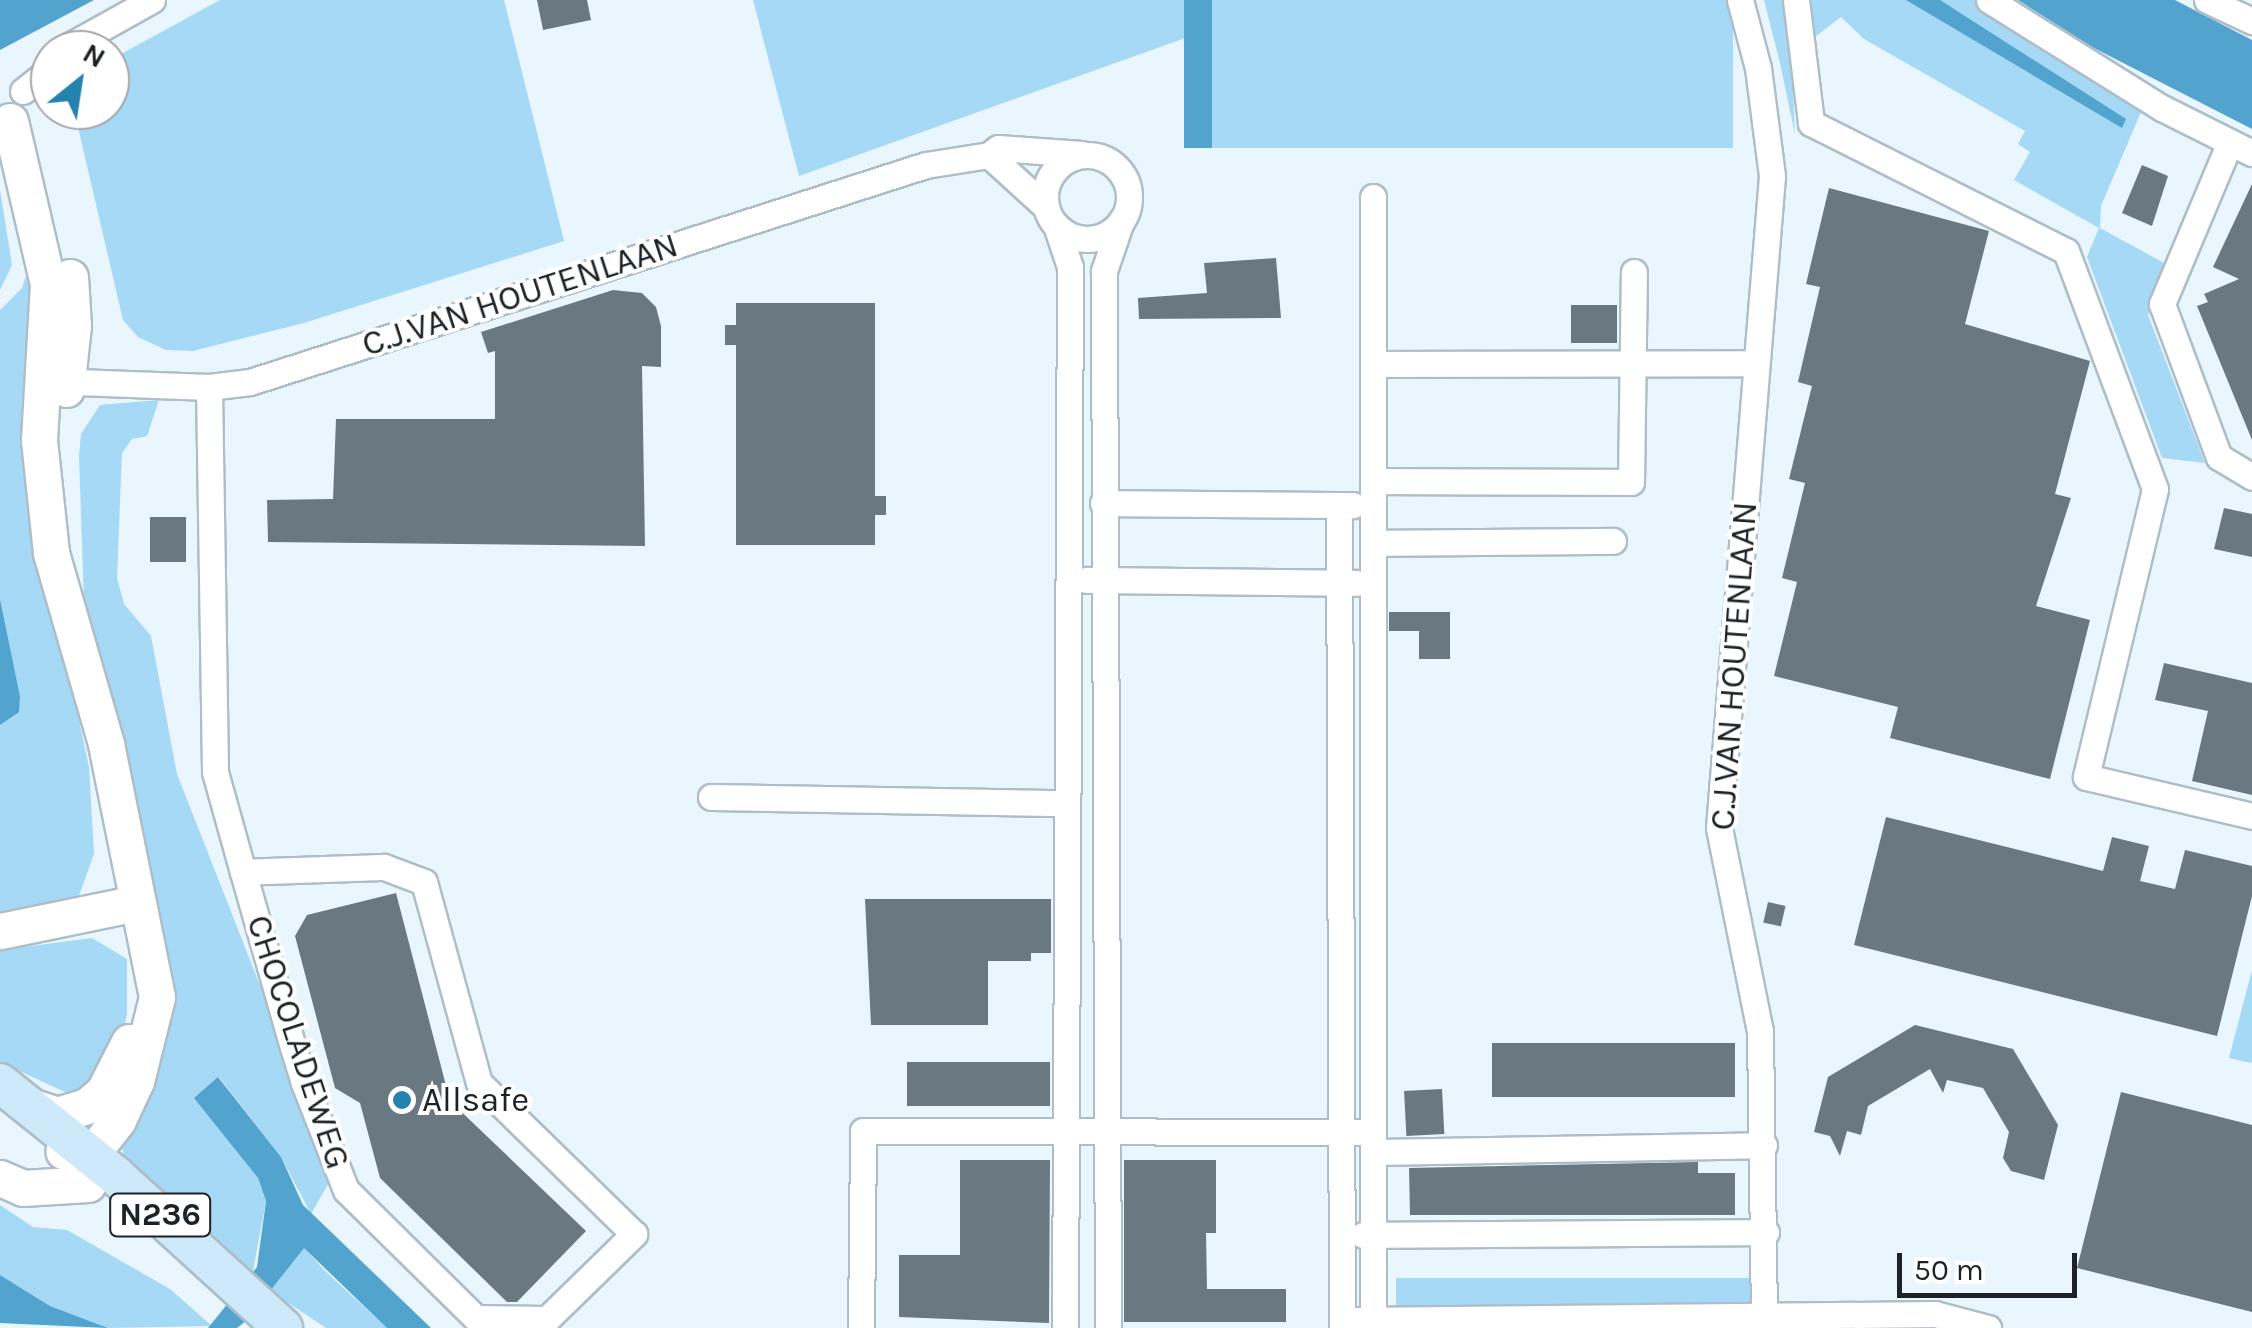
<!DOCTYPE html>
<html>
<head>
<meta charset="utf-8">
<style>
	body { margin:0 }
	#map { position:relative; width:2252px; height:1328px; overflow:hidden; background:#e9f6fe; font-family:Karla,sans-serif }
	div>[style] { position:absolute }
	.green>* { inset:0; background:#a5d9f6; transform-origin:0 0 }
	.water>* { inset:0; background:#52a3ce; transform-origin:0 0 }
	.building>* { inset:0; background:#697881; transform-origin:0 0 }
	.roads { filter:drop-shadow(2px 0 #aebec8) drop-shadow(-2px 0 #aebec8) drop-shadow(0 2px #aebec8) drop-shadow(0 -2px #aebec8) }
	.street>* { height:25px; margin:-12.5px; padding:0 12.5px; transform-origin:12.5px; border-radius:12.5px; background:#fff }
	.street>.ring { margin:-12.5px; padding:0; box-sizing:content-box; background:none; border:25px solid #fff; border-radius:50% }
	.secondary>* { height:35px; margin:-17.5px; padding:0 17.5px; transform-origin:17.5px; border-radius:17.5px; background:#fff }
	.primary>* { height:38px; margin:-19px; padding:0 19px; transform-origin:19px; border-radius:19px; background:#cee9f9 }
	.dots>* { width:28px; height:28px; translate:-50% -50%; box-sizing:border-box; border:5px solid #fff; border-radius:50% }
	span { translate:-50% -50%; white-space:nowrap; text-align:center; line-height:1.15; -webkit-text-stroke:8px #fff; paint-order:stroke }
	.shield-label span { padding:2px 8px; background:#fff; border:2px solid; border-radius:8px; -webkit-text-stroke-width:0 }
	.shield-label { font-size:32px; color:#1c2225; font-weight:700 }
	.street-label { font-size:35px; color:#1c2225 }
	.poi-label { font-size:35px; color:#1c2225 }
	.left { translate:0 -50%; text-align:left }
	.north { position:absolute; left:30px; top:30px; width:100px; height:100px; box-sizing:border-box; background:#fff; border:2px solid #a4a7a8; border-radius:50%; rotate:30deg; font-size:28px; font-weight:700; line-height:40px; text-align:center; color:#1c2225 }
	.north::after { content:''; display:block; margin:auto; width:35px; height:45px; background:#2382ae; clip-path:polygon(50% 0,100% 100%,50% 72%,0 100%) }
	.scale { position:absolute; left:1897px; top:1253px; width:180px; height:45px; box-sizing:border-box; border:5px solid #1c2225; border-top:0; padding-left:12px; font-size:30px; line-height:35px; white-space:nowrap; color:#1c2225; -webkit-text-stroke:8px #fff; paint-order:stroke }
</style>
</head>
<body>
<div id="map">
	<div class="green">
		<div style="clip-path:polygon(220px 0,504px 0,564px 241px,304px 323px,193px 351px,166px 350px,138px 337px,123px 320px,74px 110px,110px 110px,110px 60px)"></div>
		<div style="clip-path:polygon(753px 0,1184px 0,1191px 36px,799px 176px)"></div>
		<div style="left:1212px;top:0;width:521px;height:148px"></div>
		<div style="clip-path:polygon(1764px 0,1789px 0,1795px 134px,1780px 63px)"></div>
		<div style="clip-path:polygon(1811px 0,1978px 0,2144px 105px,2101px 206px,2100px 228px,2164px 263px,2148px 315px,2205px 463px,2162px 458px,2087px 257px,2099px 228px,2014px 180px,2030px 152px,2018px 144px,2025px 131px,1864px 39px,1841px 17px,1815px 37px)"></div>
		<div style="clip-path:polygon(0 190px,12px 265px,0 290px)"></div>
		<div style="clip-path:polygon(34px 251px,43px 553px,89px 767px,94px 854px,77px 901px,0 917px,0 725px,20px 696px,0 599px,0 310px,22px 288px)"></div>
		<div style="clip-path:polygon(159px 400px,147px 436px,132px 439px,122px 453px,117px 578px,124px 604px,151px 636px,177px 774px,334px 1174px,311px 1214px,281px 1157px,219px 1077px,195px 1098px,258px 1178px,266px 1201px,252px 1276px,126px 1171px,122px 1146px,123px 1125px,168px 1034px,173px 993px,84px 602px,79px 456px,81px 434px,100px 405px)"></div>
		<div style="clip-path:polygon(92px 938px,127px 959px,127px 1014px,121px 1041px,83px 1092px,67px 1093px,0 1062px,0 950px)"></div>
		<div style="clip-path:polygon(2252px 970px,2252px 1062px,2251px 1063px,2229px 1058px)"></div>
		<div style="clip-path:polygon(0 1205px,33px 1227px,67px 1230px,170px 1289px,212px 1326px,108px 1328px,50px 1306px,0 1275px)"></div>
		<div style="clip-path:polygon(304px 1247px,324px 1270px,387px 1328px,326px 1328px,269px 1290px)"></div>
		<div style="clip-path:polygon(1396px 1278px,1756px 1278px,1754px 1302px,1396px 1306px)"></div>
	</div>
	<div class="water">
		<div style="clip-path:polygon(0 0,94px 0,0 50px)"></div>
		<div style="left:1184px;top:0;width:28px;height:148px"></div>
		<div style="clip-path:polygon(1906px 0,1940px 0,2126px 119px,2122px 128px)"></div>
		<div style="clip-path:polygon(2018px 0,2175px 0,2252px 40px,2252px 129px,2092px 47px)"></div>
		<div style="clip-path:polygon(0 599px,20px 696px,19px 712px,0 725px)"></div>
		<div style="clip-path:polygon(218px 1077px,281px 1157px,303px 1205px,431px 1328px,387px 1328px,304px 1248px,247px 1320px,237px 1328px,208px 1328px,257px 1267px,266px 1201px,258px 1178px,194px 1098px)"></div>
		<div style="clip-path:polygon(0 1275px,50px 1306px,108px 1328px,0 1323px)"></div>
	</div>
	<div class="building">
		<div style="clip-path:polygon(537px 0,587px 0,591px 20px,543px 30px)"></div>
		<div style="clip-path:polygon(2142px 165px,2168px 176px,2152px 226px,2122px 213px)"></div>
		<div style="clip-path:polygon(2252px 184px,2252px 440px,2197px 306px,2208px 302px,2204px 294px,2239px 279px,2213px 267px)"></div>
		<div style="clip-path:polygon(1829px 188px,1989px 231px,1965px 324px,2090px 361px,2055px 494px,2071px 498px,2036px 606px,2090px 620px,2050px 779px,1890px 738px,1898px 707px,1774px 676px,1797px 582px,1782px 578px,1805px 483px,1789px 479px,1812px 386px,1798px 382px,1820px 287px,1806px 284px)"></div>
		<div style="clip-path:polygon(1276px 258px,1281px 318px,1139px 319px,1138px 298px,1207px 293px,1204px 263px)"></div>
		<div style="clip-path:polygon(613px 290px,642px 293px,656px 307px,661px 326px,661px 367px,642px 366px,645px 546px,268px 542px,267px 500px,333px 499px,336px 419px,495px 419px,495px 351px,488px 353px,481px 332px)"></div>
		<div style="clip-path:polygon(736px 303px,875px 303px,875px 496px,886px 496px,886px 515px,875px 515px,875px 545px,736px 545px,736px 345px,725px 345px,725px 325px,736px 325px)"></div>
		<div style="left:1617px;top:305px;width:38px;height:46px;rotate:90deg"></div>
		<div style="clip-path:polygon(2224px 508px,2252px 514px,2252px 557px,2214px 549px)"></div>
		<div style="left:150px;top:517px;width:36px;height:45px"></div>
		<div style="clip-path:polygon(1389px 612px,1450px 612px,1450px 659px,1419px 659px,1419px 631px,1389px 631px)"></div>
		<div style="clip-path:polygon(2164px 663px,2252px 683px,2252px 795px,2192px 781px,2208px 711px,2155px 700px)"></div>
		<div style="clip-path:polygon(1886px 817px,2103px 871px,2112px 837px,2149px 846px,2140px 881px,2175px 889px,2185px 850px,2252px 866px,2252px 896px,2217px 1036px,1854px 945px)"></div>
		<div style="clip-path:polygon(396px 893px,450px 1101px,586px 1231px,517px 1302px,507px 1302px,380px 1178px,360px 1103px,335px 1088px,295px 936px,307px 915px)"></div>
		<div style="clip-path:polygon(865px 899px,1051px 899px,1051px 953px,1031px 953px,1031px 961px,988px 961px,988px 1025px,871px 1025px)"></div>
		<div style="left:1768px;top:902px;width:18px;height:21px;rotate:13deg"></div>
		<div style="clip-path:polygon(1915px 1025px,2013px 1049px,2058px 1125px,2044px 1180px,2011px 1171px,2003px 1158px,2009px 1132px,1983px 1088px,1947px 1080px,1943px 1093px,1930px 1069px,1868px 1106px,1861px 1135px,1847px 1131px,1840px 1156px,1830px 1136px,1814px 1132px,1828px 1077px)"></div>
		<div style="left:1492px;top:1043px;width:243px;height:54px"></div>
		<div style="left:907px;top:1062px;width:143px;height:44px"></div>
		<div style="left:1442px;top:1089px;width:45px;height:38px;rotate:87deg"></div>
		<div style="clip-path:polygon(2121px 1092px,2252px 1125px,2252px 1312px,2077px 1268px)"></div>
		<div style="clip-path:polygon(960px 1160px,1050px 1160px,1049px 1323px,899px 1317px,899px 1255px,960px 1255px)"></div>
		<div style="clip-path:polygon(1124px 1160px,1216px 1160px,1216px 1233px,1206px 1233px,1207px 1289px,1286px 1289px,1286px 1322px,1124px 1322px)"></div>
		<div style="clip-path:polygon(1698px 1162px,1698px 1173px,1735px 1173px,1735px 1215px,1410px 1215px,1409px 1168px)"></div>
	</div>
	<div class="roads">
		<div class="street">
			<div style="left:1740px;top:0;width:70px;rotate:75.2deg"></div>
			<div style="left:1758px;top:68px;width:109px;rotate:82.6deg"></div>
			<div style="left:1772px;top:176px;width:654px;rotate:94.65deg"></div>
			<div style="left:1719px;top:828px;width:207px;rotate:78.6deg"></div>
			<div style="left:1760px;top:1031px;width:297px;rotate:89.2deg"></div>
			<div style="left:1796px;top:0;width:124px;rotate:83deg"></div>
			<div style="left:1811px;top:123px;width:285px;rotate:26.7deg"></div>
			<div style="left:2066px;top:251px;width:254px;rotate:69.5deg"></div>
			<div style="left:2155px;top:489px;width:296px;rotate:103.5deg"></div>
			<div style="left:2086px;top:777px;width:171px;rotate:13.2deg"></div>
			<div style="left:1989px;top:0;width:204px;rotate:32deg"></div>
			<div style="left:2162px;top:108px;width:101px;rotate:26.6deg"></div>
			<div style="left:2207px;top:0;width:50px;rotate:25deg"></div>
			<div style="left:62px;top:50px;width:103px;rotate:-29.1deg"></div>
			<div style="left:23px;top:91px;width:34px;rotate:-38deg"></div>
			<div style="left:2230px;top:142px;width:176px;rotate:112.8deg"></div>
			<div style="left:2162px;top:304px;width:163px;rotate:69.6deg"></div>
			<div style="left:2219px;top:457px;width:39px;rotate:31deg"></div>
			<div class="ring" style="left:1045px;top:155px;width:59px;height:59px"></div>
			<div style="left:989px;top:155px;width:76px;rotate:42.3deg"></div>
			<div style="left:1373px;top:197px;width:1131px;rotate:90deg"></div>
			<div style="left:1057px;top:228px;width:41px;rotate:71.6deg"></div>
			<div style="left:1070px;top:267px;width:1061px;rotate:90.27deg"></div>
			<div style="left:1373px;top:364px;width:383px;rotate:-0.1deg"></div>
			<div style="left:51px;top:381px;width:158px;rotate:2.2deg"></div>
			<div style="left:209px;top:387px;width:41px;rotate:-7deg"></div>
			<div style="left:250px;top:382px;width:710px;rotate:-17.8deg"></div>
			<div style="left:926px;top:165px;width:64px;rotate:-9deg"></div>
			<div style="left:989px;top:155px;width:11px;rotate:-38deg"></div>
			<div style="left:998px;top:148px;width:84px;rotate:4.1deg"></div>
			<div style="left:209px;top:387px;width:385px;rotate:89.1deg"></div>
			<div style="left:215px;top:772px;width:104px;rotate:74.4deg"></div>
			<div style="left:243px;top:872px;width:182px;rotate:74.1deg"></div>
			<div style="left:293px;top:1047px;width:38px;rotate:73deg"></div>
			<div style="left:304px;top:1083px;width:115px;rotate:68.6deg"></div>
			<div style="left:346px;top:1190px;width:182px;rotate:44.6deg"></div>
			<div style="left:476px;top:1318px;width:71px;rotate:0.8deg"></div>
			<div style="left:547px;top:1319px;width:122px;rotate:-44.3deg"></div>
			<div style="left:634px;top:1234px;width:216px;rotate:-135.7deg"></div>
			<div style="left:479px;top:1083px;width:208px;rotate:-105.3deg"></div>
			<div style="left:424px;top:882px;width:43px;rotate:-159.4deg"></div>
			<div style="left:384px;top:867px;width:141px;rotate:178deg"></div>
			<div style="left:1374px;top:481px;width:257px;rotate:0.2deg"></div>
			<div style="left:1631px;top:482px;width:210px;rotate:-89.2deg"></div>
			<div style="left:1103px;top:503px;width:250px;rotate:0.5deg"></div>
			<div style="left:1339px;top:505px;width:823px;rotate:89.79deg"></div>
			<div style="left:1374px;top:543px;width:239px;rotate:-0.5deg"></div>
			<div style="left:1086px;top:580px;width:270px;rotate:0.6deg"></div>
			<div style="left:711px;top:797px;width:356px;rotate:1deg"></div>
			<div style="left:1375px;top:1152px;width:389px;rotate:-1deg"></div>
			<div style="left:1363px;top:1235px;width:403px;rotate:-0.4deg"></div>
			<div style="left:1357px;top:1320px;width:578px;rotate:-0.59deg"></div>
			<div style="left:1935px;top:1314px;width:55px;rotate:14.8deg"></div>
			<div style="left:861px;top:1328px;width:197px;rotate:-89.4deg"></div>
			<div style="left:863px;top:1131px;width:498px;rotate:0.1deg"></div>
			<div style="left:1108px;top:1328px;width:1057px;rotate:-90.22deg"></div>
			<div style="left:1104px;top:271px;width:53px;rotate:-71.2deg"></div>
		</div>
		<div class="secondary">
			<div style="left:10px;top:121px;width:167px;rotate:76.9deg"></div>
			<div style="left:48px;top:284px;width:156px;rotate:93.3deg"></div>
			<div style="left:39px;top:440px;width:114px;rotate:83.9deg"></div>
			<div style="left:51px;top:553px;width:199px;rotate:73.9deg"></div>
			<div style="left:106px;top:744px;width:258px;rotate:78.6deg"></div>
			<div style="left:157px;top:997px;width:87px;rotate:104deg"></div>
			<div style="left:136px;top:1081px;width:43px;rotate:114.8deg"></div>
			<div style="left:118px;top:1120px;width:46px;rotate:127.9deg"></div>
			<div style="left:90px;top:1156px;width:27px;rotate:-170deg"></div>
			<div style="left:66px;top:389px;width:63px;rotate:-83.7deg"></div>
			<div style="left:73px;top:326px;width:49px;rotate:-93.5deg"></div>
			<div style="left:0;top:931px;width:140px;rotate:-11.6deg"></div>
			<div style="left:27px;top:1105px;width:32px;rotate:18deg"></div>
			<div style="left:57px;top:1115px;width:31px;rotate:-17deg"></div>
			<div style="left:87px;top:1106px;width:23px;rotate:-41deg"></div>
			<div style="left:104px;top:1091px;width:55px;rotate:-63deg"></div>
			<div style="left:0;top:1178px;width:25px;rotate:23deg"></div>
			<div style="left:23px;top:1188px;width:65px;rotate:-3.5deg"></div>
		</div>
		<div class="primary">
			<div style="left:0;top:1083px;width:149px;rotate:38.7deg"></div>
			<div style="left:116px;top:1176px;width:226px;rotate:42.3deg"></div>
		</div>
	</div>
	<div class="dots">
		<div style="left:402px;top:1100px;background:#2382ae"></div>
	</div>
	<div class="shield-label">
		<span style="left:160px;top:1215px">N236</span>
	</div>
	<div class="street-label">
		<span style="left:520px;top:295px;rotate:-18deg">C.J.VAN HOUTENLAAN</span>
		<span style="left:1734px;top:666px;rotate:-86deg">C.J.VAN HOUTENLAAN</span>
		<span style="left:298px;top:1042px;rotate:72deg">CHOCOLADEWEG</span>
	</div>
	<div class="poi-label">
		<span class="left" style="left:422px;top:1100px">Allsafe</span>
	</div>
	<div class="north">N</div>
	<div class="scale">50 m</div>
</div>
</body>
</html>
